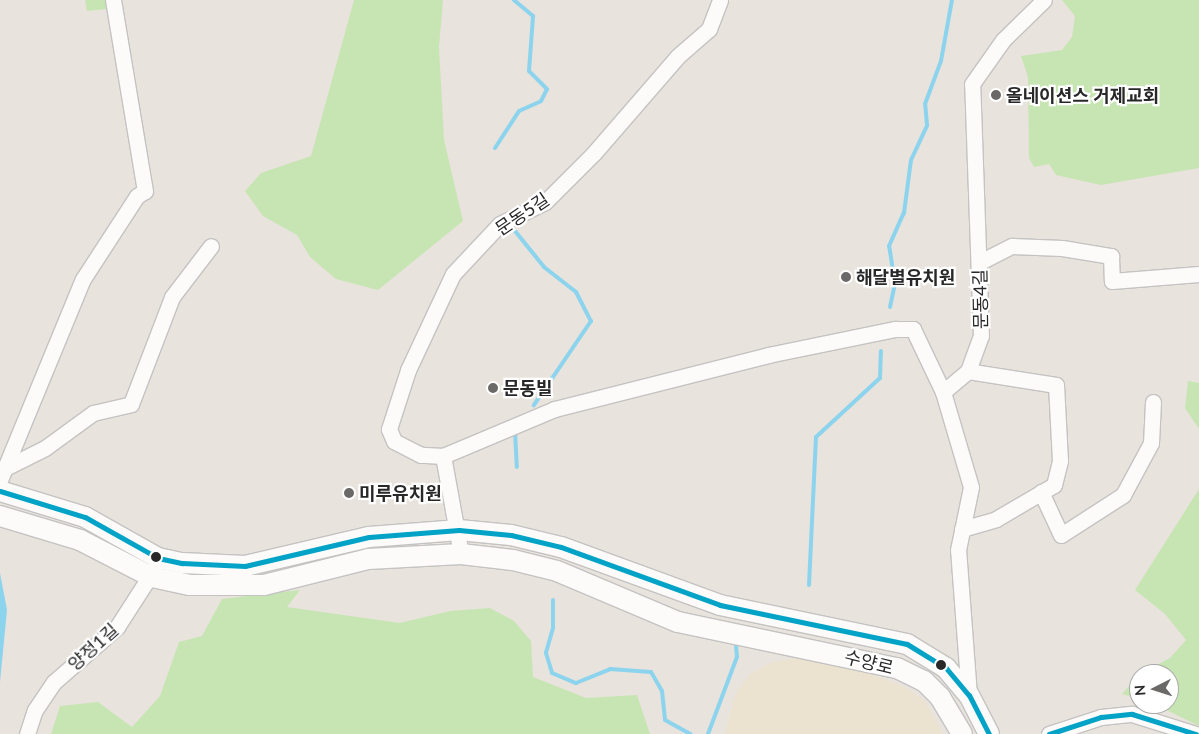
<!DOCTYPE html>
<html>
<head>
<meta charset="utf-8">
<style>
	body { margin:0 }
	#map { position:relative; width:1199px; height:734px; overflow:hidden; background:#e8e3dc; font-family:Lato,"Noto Sans KR",sans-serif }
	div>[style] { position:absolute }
	.education>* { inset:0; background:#ece2d0 }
	.green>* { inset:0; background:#c7e5b3 }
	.water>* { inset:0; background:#8cd3ee }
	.stream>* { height:4px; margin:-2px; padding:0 2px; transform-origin:2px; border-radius:2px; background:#8cd3ee }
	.roads { filter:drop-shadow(1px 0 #c4c3c2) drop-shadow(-1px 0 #c4c3c2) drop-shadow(0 1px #c4c3c2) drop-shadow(0 -1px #c4c3c2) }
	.minor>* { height:15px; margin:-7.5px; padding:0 7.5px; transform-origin:7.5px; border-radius:7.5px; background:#fcfbfa }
	.tertiary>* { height:20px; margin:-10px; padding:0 10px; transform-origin:10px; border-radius:10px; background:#fcfbfa }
	.bus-1>* { height:5px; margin:-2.5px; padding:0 2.5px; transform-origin:2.5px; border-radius:2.5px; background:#02a3c6 }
	.dots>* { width:14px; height:14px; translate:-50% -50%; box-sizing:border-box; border:2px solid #fff; border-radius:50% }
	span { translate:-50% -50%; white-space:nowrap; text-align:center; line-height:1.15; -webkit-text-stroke:4.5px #fff; paint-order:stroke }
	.poi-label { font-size:18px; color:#282828; font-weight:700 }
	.left { translate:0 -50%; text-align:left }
	.street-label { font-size:18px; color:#282828 }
	.north { position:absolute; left:1129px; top:664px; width:50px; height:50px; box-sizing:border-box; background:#fff; border:1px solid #a9a9a9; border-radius:50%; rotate:265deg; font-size:14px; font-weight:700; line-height:20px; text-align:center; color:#282828 }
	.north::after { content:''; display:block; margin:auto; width:18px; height:22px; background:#6b6967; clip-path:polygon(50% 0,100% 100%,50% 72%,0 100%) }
</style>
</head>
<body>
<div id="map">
	<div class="education">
		<div style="clip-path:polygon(797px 658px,863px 671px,902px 686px,924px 700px,943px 734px,725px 734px,735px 695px,749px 675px,770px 663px)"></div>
	</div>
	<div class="green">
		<div style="clip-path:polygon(85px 0,105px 0,106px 9px,87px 11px)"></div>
		<div style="clip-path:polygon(354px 0,443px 0,439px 47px,444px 140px,463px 221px,378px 290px,336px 279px,310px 257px,297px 235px,263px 216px,245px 191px,261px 173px,311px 156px)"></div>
		<div style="clip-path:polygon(1062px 0,1199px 0,1199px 168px,1101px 185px,1056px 175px,1049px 164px,1034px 167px,1029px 158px,1028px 77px,1021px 56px,1062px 50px,1072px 37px,1075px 16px)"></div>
		<div style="clip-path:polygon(1188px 381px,1199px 383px,1199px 429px,1185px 408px)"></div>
		<div style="clip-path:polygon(1199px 489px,1199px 726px,1154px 704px,1169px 704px,1169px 674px,1140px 674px,1170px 658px,1186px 640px,1165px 614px,1135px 590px)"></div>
		<div style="clip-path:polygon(300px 590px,287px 607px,400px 623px,450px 611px,490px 608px,514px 621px,531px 641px,533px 677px,586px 698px,637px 695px,650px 734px,51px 734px,60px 706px,98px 702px,132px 727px,160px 696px,179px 642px,202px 636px,222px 599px)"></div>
		<div style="clip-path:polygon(1139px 675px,1139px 699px,1122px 694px)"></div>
	</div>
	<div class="water">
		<div style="clip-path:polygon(0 573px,7px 610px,0 682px)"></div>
	</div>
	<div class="stream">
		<div style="left:495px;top:148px;width:44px;rotate:-57deg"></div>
		<div style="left:519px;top:111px;width:24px;rotate:-24deg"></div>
		<div style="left:541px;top:101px;width:13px;rotate:-63deg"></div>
		<div style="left:547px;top:89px;width:25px;rotate:-135deg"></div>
		<div style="left:529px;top:71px;width:55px;rotate:-85.8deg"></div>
		<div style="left:533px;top:16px;width:25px;rotate:-140deg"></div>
		<div style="left:515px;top:231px;width:46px;rotate:51.1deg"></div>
		<div style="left:544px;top:267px;width:41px;rotate:38deg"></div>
		<div style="left:576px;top:292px;width:33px;rotate:63deg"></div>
		<div style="left:591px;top:321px;width:102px;rotate:124.2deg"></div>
		<div style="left:890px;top:307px;width:25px;rotate:-78deg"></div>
		<div style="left:895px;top:283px;width:37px;rotate:-99deg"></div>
		<div style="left:889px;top:246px;width:36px;rotate:-66deg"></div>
		<div style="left:904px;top:213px;width:53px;rotate:-82.5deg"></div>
		<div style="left:911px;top:160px;width:38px;rotate:-65deg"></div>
		<div style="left:927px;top:125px;width:21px;rotate:-95deg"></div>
		<div style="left:925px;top:104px;width:46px;rotate:-69.6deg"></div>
		<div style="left:941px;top:61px;width:62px;rotate:-79.8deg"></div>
		<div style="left:515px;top:432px;width:35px;rotate:87deg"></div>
		<div style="left:809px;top:585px;width:148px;rotate:-87.3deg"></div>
		<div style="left:816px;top:437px;width:87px;rotate:-42.7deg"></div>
		<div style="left:880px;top:378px;width:27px;rotate:-88deg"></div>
		<div style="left:553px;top:600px;width:28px;rotate:90deg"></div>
		<div style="left:553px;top:628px;width:26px;rotate:106deg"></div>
		<div style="left:546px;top:653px;width:21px;rotate:73deg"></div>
		<div style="left:552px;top:673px;width:26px;rotate:23deg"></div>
		<div style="left:576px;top:683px;width:37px;rotate:-22deg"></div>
		<div style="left:610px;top:669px;width:41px;rotate:4.2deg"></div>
		<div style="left:651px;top:672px;width:22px;rotate:60deg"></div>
		<div style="left:662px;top:691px;width:29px;rotate:84deg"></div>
		<div style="left:665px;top:720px;width:29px;rotate:29deg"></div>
		<div style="left:708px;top:734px;width:82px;rotate:-69.4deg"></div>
		<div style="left:737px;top:657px;width:12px;rotate:-95deg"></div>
	</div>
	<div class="roads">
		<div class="minor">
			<div style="left:980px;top:262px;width:36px;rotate:-27deg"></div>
			<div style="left:1012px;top:246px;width:50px;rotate:2.3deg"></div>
			<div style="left:1062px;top:248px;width:50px;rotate:9.3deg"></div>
			<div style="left:1111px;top:256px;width:25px;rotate:88deg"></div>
			<div style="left:1112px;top:281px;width:87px;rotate:-4.6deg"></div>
			<div style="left:443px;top:456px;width:22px;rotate:-177deg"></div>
			<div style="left:421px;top:455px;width:30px;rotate:-153deg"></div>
			<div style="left:394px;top:441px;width:13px;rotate:-113deg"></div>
			<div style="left:389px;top:429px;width:62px;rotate:-72.1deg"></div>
			<div style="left:408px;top:370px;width:106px;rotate:-64.9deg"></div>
			<div style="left:453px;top:274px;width:69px;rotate:-46.8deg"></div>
			<div style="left:500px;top:224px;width:50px;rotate:-26.1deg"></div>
			<div style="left:545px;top:202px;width:69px;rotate:-45deg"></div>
			<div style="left:594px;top:153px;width:128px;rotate:-49.1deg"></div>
			<div style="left:678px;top:56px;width:41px;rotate:-41.1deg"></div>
			<div style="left:709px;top:29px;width:31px;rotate:-69deg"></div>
			<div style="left:7px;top:467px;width:42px;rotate:-26.6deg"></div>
			<div style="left:45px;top:448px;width:59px;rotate:-36.1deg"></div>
			<div style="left:93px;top:413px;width:39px;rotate:-13deg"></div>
			<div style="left:131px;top:404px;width:115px;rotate:-69deg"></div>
			<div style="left:172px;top:297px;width:64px;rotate:-52.6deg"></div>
			<div style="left:0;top:480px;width:217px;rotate:-67.6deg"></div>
			<div style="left:83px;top:279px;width:99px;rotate:-57deg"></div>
			<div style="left:137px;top:196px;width:9px;rotate:-32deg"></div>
			<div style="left:145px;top:191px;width:194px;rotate:-99.5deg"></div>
			<div style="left:1041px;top:492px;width:47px;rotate:65.1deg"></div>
			<div style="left:1061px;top:535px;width:74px;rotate:-32.8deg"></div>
			<div style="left:1123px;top:495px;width:59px;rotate:-61.7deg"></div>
			<div style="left:1151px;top:443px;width:41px;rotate:-87.2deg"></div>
			<div style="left:962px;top:529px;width:35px;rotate:-16deg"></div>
			<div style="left:996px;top:519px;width:67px;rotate:-30.4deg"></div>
			<div style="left:1054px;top:485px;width:25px;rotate:-76deg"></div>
			<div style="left:1060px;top:461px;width:76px;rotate:-93deg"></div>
			<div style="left:1056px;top:385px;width:89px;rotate:-171deg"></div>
			<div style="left:461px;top:554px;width:100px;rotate:-100.4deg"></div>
			<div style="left:443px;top:456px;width:121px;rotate:-22.8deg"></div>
			<div style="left:555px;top:409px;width:220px;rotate:-14.2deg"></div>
			<div style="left:768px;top:355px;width:130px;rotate:-11.6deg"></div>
			<div style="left:895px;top:329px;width:18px"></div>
			<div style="left:913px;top:329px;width:70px;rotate:64.5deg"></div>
			<div style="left:969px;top:695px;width:145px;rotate:-94.3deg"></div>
			<div style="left:958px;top:550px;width:64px;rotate:-78.3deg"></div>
			<div style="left:971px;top:487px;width:99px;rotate:-106.4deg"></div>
			<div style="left:943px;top:392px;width:33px;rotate:-40deg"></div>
			<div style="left:968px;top:371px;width:37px;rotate:-70deg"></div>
			<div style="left:981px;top:336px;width:252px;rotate:-92deg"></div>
			<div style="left:972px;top:84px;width:54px;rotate:-54.8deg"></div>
			<div style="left:1003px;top:40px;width:57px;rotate:-44.3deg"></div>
			<div style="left:27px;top:734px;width:25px;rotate:-72deg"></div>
			<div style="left:35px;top:710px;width:34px;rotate:-56deg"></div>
			<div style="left:54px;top:682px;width:84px;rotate:-41.1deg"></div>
			<div style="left:117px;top:627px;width:70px;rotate:-57.2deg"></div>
			<div style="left:1049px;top:734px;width:55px;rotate:-18.1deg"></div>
			<div style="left:1101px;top:717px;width:31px;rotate:-6deg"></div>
			<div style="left:1132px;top:714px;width:67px;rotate:17.4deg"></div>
		</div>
		<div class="tertiary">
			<div style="left:0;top:491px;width:89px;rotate:17deg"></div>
			<div style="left:85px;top:517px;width:84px;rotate:29.3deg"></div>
			<div style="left:158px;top:558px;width:25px;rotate:12deg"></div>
			<div style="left:182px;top:563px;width:63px;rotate:2.7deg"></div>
			<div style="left:245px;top:566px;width:127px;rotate:-13.2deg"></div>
			<div style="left:369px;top:537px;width:90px;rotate:-4.4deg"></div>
			<div style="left:459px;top:530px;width:52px;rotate:5.5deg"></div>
			<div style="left:511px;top:535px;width:51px;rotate:13.5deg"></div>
			<div style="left:561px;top:547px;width:169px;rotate:20deg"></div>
			<div style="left:720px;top:605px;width:191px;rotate:11.8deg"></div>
			<div style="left:907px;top:644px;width:46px;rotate:31.6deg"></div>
			<div style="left:946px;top:668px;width:35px;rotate:50deg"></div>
			<div style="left:969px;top:695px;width:44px;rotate:62.9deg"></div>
			<div style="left:0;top:516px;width:84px;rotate:16.7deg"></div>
			<div style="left:80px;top:540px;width:81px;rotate:27.2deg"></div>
			<div style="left:152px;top:577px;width:38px;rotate:12deg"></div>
			<div style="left:189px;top:585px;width:75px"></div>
			<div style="left:264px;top:585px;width:107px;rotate:-14deg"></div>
			<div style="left:368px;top:559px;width:93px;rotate:-3.1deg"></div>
			<div style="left:461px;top:554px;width:52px;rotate:6.6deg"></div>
			<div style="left:513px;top:560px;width:45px;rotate:14deg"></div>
			<div style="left:557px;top:571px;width:131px;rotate:22.9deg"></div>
			<div style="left:678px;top:622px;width:224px;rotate:11.9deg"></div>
			<div style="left:897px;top:668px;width:30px;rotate:26deg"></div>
			<div style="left:924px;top:681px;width:23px;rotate:45deg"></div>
			<div style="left:940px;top:697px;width:43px;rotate:59.3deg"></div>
		</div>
	</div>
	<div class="bus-1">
		<div style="left:0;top:491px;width:89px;rotate:17deg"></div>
		<div style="left:85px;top:517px;width:84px;rotate:29.3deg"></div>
		<div style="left:158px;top:558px;width:25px;rotate:12deg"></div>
		<div style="left:182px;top:563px;width:63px;rotate:2.7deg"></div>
		<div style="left:245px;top:566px;width:127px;rotate:-13.2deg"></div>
		<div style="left:369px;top:537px;width:90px;rotate:-4.4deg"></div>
		<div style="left:459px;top:530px;width:52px;rotate:5.5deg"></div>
		<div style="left:511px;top:535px;width:51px;rotate:13.5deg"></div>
		<div style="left:561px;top:547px;width:169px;rotate:20deg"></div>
		<div style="left:720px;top:605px;width:191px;rotate:11.8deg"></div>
		<div style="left:907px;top:644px;width:46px;rotate:31.6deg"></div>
		<div style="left:946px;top:668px;width:35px;rotate:50deg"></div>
		<div style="left:969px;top:695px;width:44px;rotate:62.9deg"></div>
		<div style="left:1049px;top:734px;width:55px;rotate:-18.1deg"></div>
		<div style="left:1101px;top:717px;width:31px;rotate:-6deg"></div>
		<div style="left:1132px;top:714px;width:67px;rotate:17.4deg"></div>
	</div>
	<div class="dots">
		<div style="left:996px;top:95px;background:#6b6967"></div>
		<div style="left:846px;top:277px;background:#6b6967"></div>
		<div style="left:493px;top:388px;background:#6b6967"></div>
		<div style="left:349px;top:493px;background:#6b6967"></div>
		<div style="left:156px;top:557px;background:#282828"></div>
		<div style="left:941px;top:665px;background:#282828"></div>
	</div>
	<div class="poi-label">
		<span class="left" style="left:1006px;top:95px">올네이션스 거제교회</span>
		<span class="left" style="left:856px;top:277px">해달별유치원</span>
		<span class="left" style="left:503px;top:388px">문동빌</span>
		<span class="left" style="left:359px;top:493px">미루유치원</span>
	</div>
	<div class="street-label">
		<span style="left:522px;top:214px;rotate:-34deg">문동5길</span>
		<span style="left:980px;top:299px;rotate:-91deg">문동4길</span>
		<span style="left:93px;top:647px;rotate:-42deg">양정1길</span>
		<span style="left:869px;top:662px;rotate:14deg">수양로</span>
	</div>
	<div class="north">N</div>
</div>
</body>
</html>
